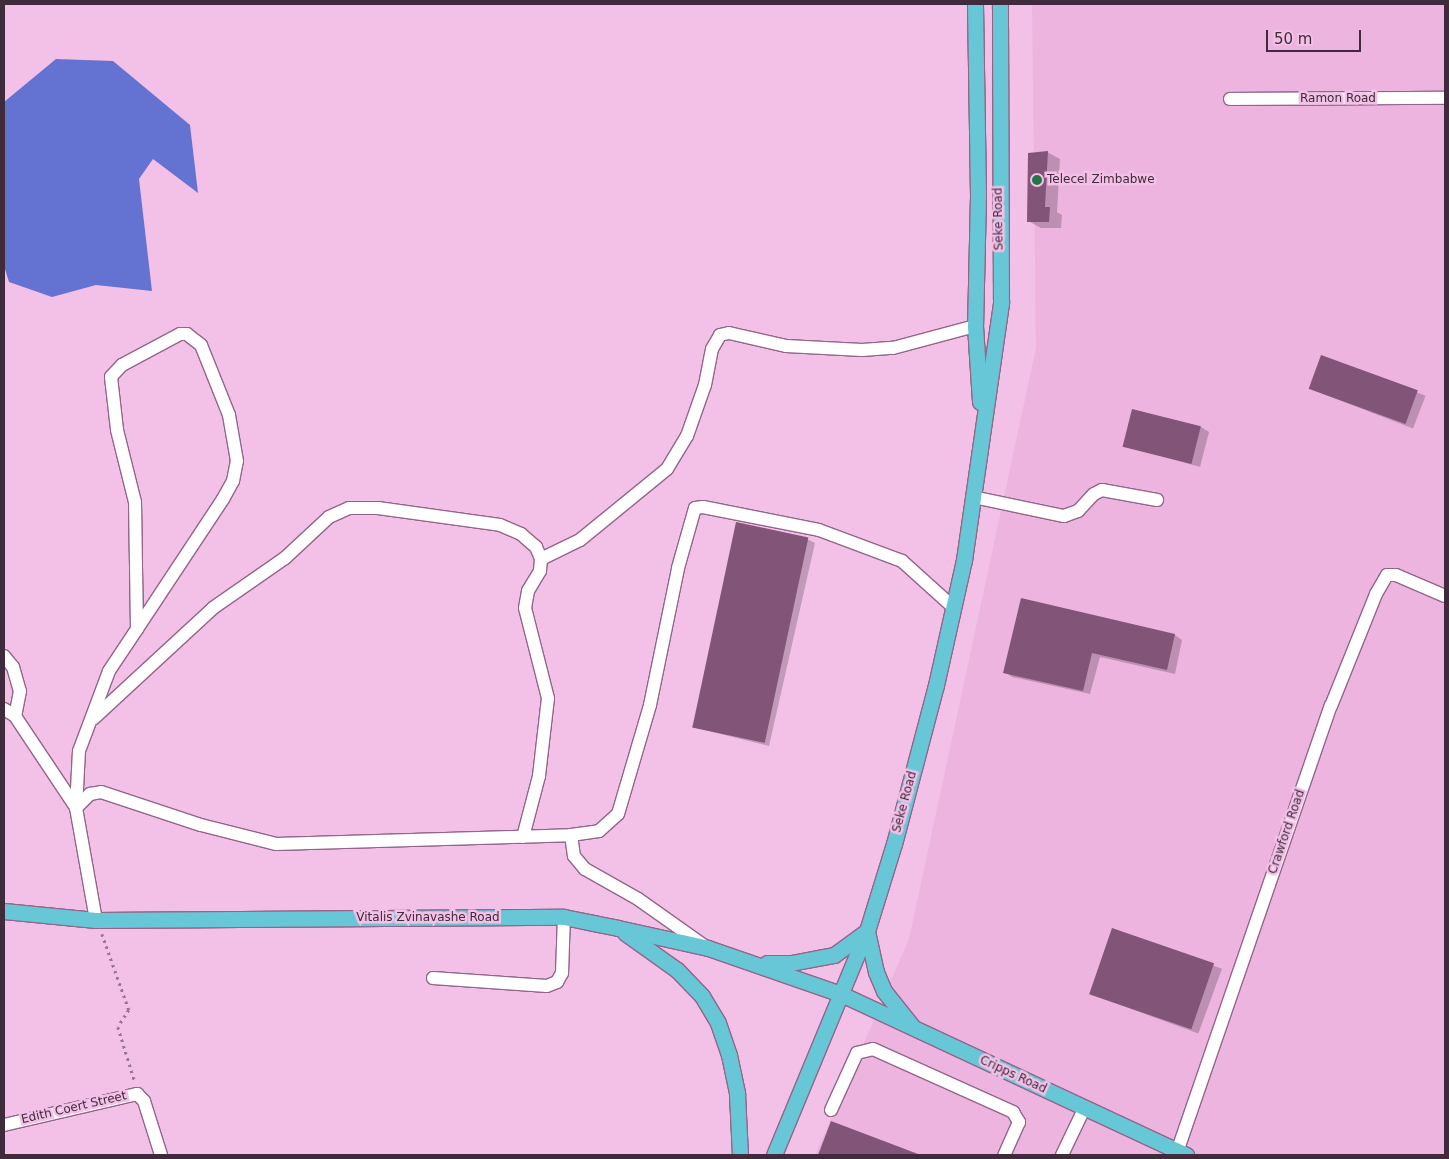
<!DOCTYPE html>
<html>
<head>
<meta charset="utf-8">
<style>
	body { margin:0 }
	#map { position:relative; width:1449px; height:1159px; overflow:hidden; background:#f3c0e7; font-family:"DejaVu Sans",sans-serif }
	div>[style] { position:absolute }
	.built>* { inset:0; background:#edb4e0 }
	.water>* { inset:0; background:#6473d2 }
	.shadow>* { inset:0; background:#0003; transform-origin:0 0 }
	.building>* { inset:0; background:#815478; transform-origin:0 0 }
	.path>* { height:2.5px; margin-top:-1.25px; transform-origin:0; background:repeating-linear-gradient(90deg,#987590 0 2.5px,transparent 0 6.5px) }
	.roads { filter:drop-shadow(1px 0 #926589) drop-shadow(-1px 0 #926589) drop-shadow(0 1px #926589) drop-shadow(0 -1px #926589) }
	.minor>* { height:12px; margin:-6px; padding:0 6px; transform-origin:6px; border-radius:6px; background:#fff }
	.major>* { height:15px; margin:-7.5px; padding:0 7.5px; transform-origin:7.5px; border-radius:7.5px; background:#67c7d6 }
	.dots>* { width:14px; height:14px; translate:-50% -50%; box-sizing:border-box; border:2px solid #f3c0e7; border-radius:50% }
	span { translate:-50% -50%; white-space:nowrap; text-align:center; line-height:1.15; -webkit-text-stroke:5px #f3c0e7; paint-order:stroke }
	.street-label { font-size:12px; color:#3f2b3b }
	.poi-label { font-size:12px; color:#3f2b3b }
	.left { translate:0 -50%; text-align:left }
	.frame { position:absolute; inset:0; border:5px solid #3f2b3b; pointer-events:none }
	.scale { position:absolute; left:1266px; top:30px; width:95px; height:22px; box-sizing:border-box; border:2px solid #3f2b3b; border-top:0; padding-left:6px; font-size:15px; line-height:18px; white-space:nowrap; color:#3f2b3b; -webkit-text-stroke:4px #f3c0e7; paint-order:stroke }
</style>
</head>
<body>
<div id="map">
	<div class="built">
		<div style="clip-path:polygon(1032px 4px,1445px 4px,1445px 1155px,815px 1155px,909px 939px,1036px 348px)"></div>
	</div>
	<div class="water">
		<div style="clip-path:polygon(56px 59px,113px 61px,190px 125px,198px 193px,153px 159px,139px 179px,152px 291px,96px 285px,52px 297px,9px 282px,4px 266px,4px 102px)"></div>
	</div>
	<div class="shadow">
		<div style="clip-path:polygon(1047px 152px,1060px 159px,1057px 212px,1062px 215px,1061px 228px,1041px 228px,1028px 221px)"></div>
		<div style="left:1322px;top:356px;width:111px;height:35px;rotate:21deg"></div>
		<div style="clip-path:polygon(1201px 427px,1209px 432px,1200px 467px,1125px 446px)"></div>
		<div style="clip-path:polygon(807px 539px,815px 543px,769px 746px,692px 727px)"></div>
		<div style="clip-path:polygon(1022px 600px,1175px 635px,1182px 640px,1175px 674px,1100px 657px,1090px 694px,1012px 677px,1005px 672px)"></div>
		<div style="left:1113px;top:929px;width:116px;height:69px;rotate:20deg"></div>
		<div style="clip-path:polygon(832px 1123px,916px 1155px,820px 1155px)"></div>
	</div>
	<div class="building">
		<div style="clip-path:polygon(1048px 151px,1045px 207px,1050px 207px,1049px 222px,1027px 222px,1028px 153px)"></div>
		<div style="left:1321px;top:355px;width:103px;height:36px;rotate:20deg"></div>
		<div style="left:1132px;top:409px;width:71px;height:39px;rotate:14deg"></div>
		<div style="left:736px;top:522px;width:74px;height:210px;rotate:12deg"></div>
		<div style="clip-path:polygon(1021px 598px,1175px 634px,1167px 670px,1092px 653px,1083px 691px,1003px 673px)"></div>
		<div style="left:1112px;top:928px;width:108px;height:70px;rotate:19deg"></div>
		<div style="clip-path:polygon(831px 1121px,918px 1154px,918px 1155px,818px 1155px)"></div>
	</div>
	<div class="path">
		<div style="left:102px;top:934px;width:81px;rotate:70.4deg"></div>
		<div style="left:129px;top:1010px;width:20px;rotate:123deg"></div>
		<div style="left:118px;top:1027px;width:58px;rotate:72.8deg"></div>
	</div>
	<div class="roads">
		<div class="minor">
			<div style="left:1230px;top:99px;width:215px;rotate:-0.3deg"></div>
			<div style="left:973px;top:497px;width:93px;rotate:11.8deg"></div>
			<div style="left:1064px;top:516px;width:15px;rotate:-20deg"></div>
			<div style="left:1078px;top:511px;width:23px;rotate:-47deg"></div>
			<div style="left:1094px;top:494px;width:9px;rotate:-27deg"></div>
			<div style="left:1102px;top:490px;width:56px;rotate:10.3deg"></div>
			<div style="left:541px;top:559px;width:43px;rotate:-26deg"></div>
			<div style="left:580px;top:540px;width:112px;rotate:-39.2deg"></div>
			<div style="left:667px;top:469px;width:39px;rotate:-59deg"></div>
			<div style="left:687px;top:436px;width:54px;rotate:-70.6deg"></div>
			<div style="left:705px;top:385px;width:37px;rotate:-79deg"></div>
			<div style="left:712px;top:349px;width:16px;rotate:-60deg"></div>
			<div style="left:720px;top:335px;width:9px;rotate:-13deg"></div>
			<div style="left:729px;top:333px;width:58px;rotate:12.8deg"></div>
			<div style="left:786px;top:346px;width:76px;rotate:3deg"></div>
			<div style="left:862px;top:350px;width:31px;rotate:-4deg"></div>
			<div style="left:893px;top:348px;width:85px;rotate:-15deg"></div>
			<div style="left:4px;top:656px;width:14px;rotate:51deg"></div>
			<div style="left:13px;top:667px;width:25px;rotate:74deg"></div>
			<div style="left:20px;top:691px;width:25px;rotate:101deg"></div>
			<div style="left:4px;top:709px;width:13px;rotate:32deg"></div>
			<div style="left:15px;top:716px;width:108px;rotate:56.3deg"></div>
			<div style="left:94px;top:718px;width:162px;rotate:-42.7deg"></div>
			<div style="left:213px;top:608px;width:88px;rotate:-34.8deg"></div>
			<div style="left:285px;top:558px;width:60px;rotate:-43deg"></div>
			<div style="left:329px;top:517px;width:22px;rotate:-24deg"></div>
			<div style="left:349px;top:508px;width:29px"></div>
			<div style="left:378px;top:508px;width:123px;rotate:7.9deg"></div>
			<div style="left:500px;top:525px;width:23px;rotate:23deg"></div>
			<div style="left:521px;top:534px;width:20px;rotate:41deg"></div>
			<div style="left:536px;top:547px;width:13px;rotate:67deg"></div>
			<div style="left:541px;top:559px;width:12px;rotate:95deg"></div>
			<div style="left:540px;top:571px;width:23px;rotate:121deg"></div>
			<div style="left:528px;top:591px;width:17px;rotate:100deg"></div>
			<div style="left:525px;top:608px;width:93px;rotate:75.7deg"></div>
			<div style="left:548px;top:698px;width:79px;rotate:96.6deg"></div>
			<div style="left:539px;top:776px;width:63px;rotate:104.7deg"></div>
			<div style="left:76px;top:808px;width:57px;rotate:-87deg"></div>
			<div style="left:79px;top:751px;width:85px;rotate:-69.4deg"></div>
			<div style="left:109px;top:671px;width:50px;rotate:-56.3deg"></div>
			<div style="left:137px;top:629px;width:156px;rotate:-56.5deg"></div>
			<div style="left:223px;top:499px;width:21px;rotate:-61deg"></div>
			<div style="left:233px;top:481px;width:20px;rotate:-79deg"></div>
			<div style="left:237px;top:461px;width:47px;rotate:-99.9deg"></div>
			<div style="left:229px;top:415px;width:75px;rotate:-111.8deg"></div>
			<div style="left:201px;top:345px;width:18px;rotate:-142deg"></div>
			<div style="left:187px;top:334px;width:7px;rotate:180deg"></div>
			<div style="left:180px;top:334px;width:66px;rotate:151.9deg"></div>
			<div style="left:122px;top:365px;width:16px;rotate:133deg"></div>
			<div style="left:111px;top:377px;width:53px;rotate:83.5deg"></div>
			<div style="left:117px;top:430px;width:74px;rotate:76deg"></div>
			<div style="left:135px;top:502px;width:127px;rotate:89.1deg"></div>
			<div style="left:571px;top:835px;width:21px;rotate:82deg"></div>
			<div style="left:574px;top:856px;width:17px;rotate:50deg"></div>
			<div style="left:585px;top:869px;width:61px;rotate:29.5deg"></div>
			<div style="left:638px;top:899px;width:83px;rotate:35.2deg"></div>
			<div style="left:96px;top:920px;width:114px;rotate:-100.1deg"></div>
			<div style="left:76px;top:808px;width:20px;rotate:-45deg"></div>
			<div style="left:90px;top:794px;width:11px;rotate:-10deg"></div>
			<div style="left:101px;top:792px;width:105px;rotate:18.3deg"></div>
			<div style="left:201px;top:825px;width:77px;rotate:14.2deg"></div>
			<div style="left:276px;top:844px;width:295px;rotate:-1.7deg"></div>
			<div style="left:571px;top:835px;width:28px;rotate:-8deg"></div>
			<div style="left:599px;top:831px;width:25px;rotate:-42deg"></div>
			<div style="left:618px;top:814px;width:114px;rotate:-73.6deg"></div>
			<div style="left:650px;top:705px;width:140px;rotate:-78.4deg"></div>
			<div style="left:678px;top:568px;width:62px;rotate:-74.2deg"></div>
			<div style="left:695px;top:508px;width:8px;rotate:-7deg"></div>
			<div style="left:703px;top:507px;width:118px;rotate:11.2deg"></div>
			<div style="left:819px;top:530px;width:89px;rotate:20.5deg"></div>
			<div style="left:902px;top:561px;width:69px;rotate:42deg"></div>
			<div style="left:433px;top:978px;width:114px;rotate:4deg"></div>
			<div style="left:547px;top:986px;width:11px;rotate:-22deg"></div>
			<div style="left:557px;top:982px;width:10px;rotate:-61deg"></div>
			<div style="left:562px;top:973px;width:56px;rotate:-88deg"></div>
			<div style="left:831px;top:1110px;width:63px;rotate:-65.5deg"></div>
			<div style="left:857px;top:1053px;width:16px;rotate:-14deg"></div>
			<div style="left:873px;top:1049px;width:154px;rotate:24.2deg"></div>
			<div style="left:1013px;top:1112px;width:12px;rotate:59deg"></div>
			<div style="left:1019px;top:1122px;width:36px;rotate:114deg"></div>
			<div style="left:4px;top:1125px;width:137px;rotate:-13.1deg"></div>
			<div style="left:137px;top:1094px;width:10px;rotate:45deg"></div>
			<div style="left:144px;top:1101px;width:57px;rotate:72.5deg"></div>
			<div style="left:1177px;top:1152px;width:472px;rotate:-71deg"></div>
			<div style="left:1331px;top:706px;width:121px;rotate:-68.1deg"></div>
			<div style="left:1376px;top:594px;width:22px;rotate:-60deg"></div>
			<div style="left:1387px;top:575px;width:9px"></div>
			<div style="left:1396px;top:575px;width:53px;rotate:23.2deg"></div>
			<div style="left:1062px;top:1155px;width:51px;rotate:-64.4deg"></div>
		</div>
		<div class="major">
			<div style="left:975px;top:4px;width:192px;rotate:89.1deg"></div>
			<div style="left:978px;top:196px;width:130px;rotate:91.3deg"></div>
			<div style="left:975px;top:326px;width:76px;rotate:86.2deg"></div>
			<div style="left:4px;top:911px;width:92px;rotate:5.6deg"></div>
			<div style="left:96px;top:920px;width:468px;rotate:-0.4deg"></div>
			<div style="left:564px;top:917px;width:55px;rotate:11.5deg"></div>
			<div style="left:618px;top:928px;width:92px;rotate:12.5deg"></div>
			<div style="left:708px;top:948px;width:141px;rotate:19.1deg"></div>
			<div style="left:841px;top:994px;width:381px;rotate:25deg"></div>
			<div style="left:867px;top:931px;width:42px;rotate:77.6deg"></div>
			<div style="left:876px;top:972px;width:21px;rotate:67deg"></div>
			<div style="left:884px;top:991px;width:45px;rotate:51.3deg"></div>
			<div style="left:625px;top:933px;width:64px;rotate:35.4deg"></div>
			<div style="left:677px;top:970px;width:36px;rotate:46deg"></div>
			<div style="left:702px;top:996px;width:31px;rotate:59deg"></div>
			<div style="left:718px;top:1023px;width:34px;rotate:71deg"></div>
			<div style="left:729px;top:1055px;width:40px;rotate:78deg"></div>
			<div style="left:737px;top:1094px;width:61px;rotate:87.2deg"></div>
			<div style="left:767px;top:963px;width:24px"></div>
			<div style="left:791px;top:963px;width:44px;rotate:-10.5deg"></div>
			<div style="left:834px;top:955px;width:39px;rotate:-36deg"></div>
			<div style="left:774px;top:1155px;width:243px;rotate:-67.5deg"></div>
			<div style="left:867px;top:931px;width:91px;rotate:-72.8deg"></div>
			<div style="left:894px;top:844px;width:164px;rotate:-75.2deg"></div>
			<div style="left:936px;top:685px;width:128px;rotate:-77.4deg"></div>
			<div style="left:964px;top:560px;width:260px;rotate:-81.8deg"></div>
			<div style="left:1001px;top:303px;width:299px;rotate:-90.2deg"></div>
		</div>
	</div>
	<div class="dots">
		<div style="left:1037px;top:180px;background:#237547"></div>
	</div>
	<div class="street-label">
		<span style="left:1338px;top:99px">Ramon Road</span>
		<span style="left:999px;top:219px;rotate:-91deg">Seke Road</span>
		<span style="left:905px;top:802px;rotate:-75deg">Seke Road</span>
		<span style="left:1287px;top:832px;rotate:-71deg">Crawford Road</span>
		<span style="left:428px;top:918px">Vitalis Zvinavashe Road</span>
		<span style="left:1013px;top:1075px;rotate:25deg">Cripps Road</span>
		<span style="left:74px;top:1108px;rotate:-13deg">Edith Coert Street</span>
	</div>
	<div class="poi-label">
		<span class="left" style="left:1047px;top:180px">Telecel Zimbabwe</span>
	</div>
	<div class="frame"></div>
	<div class="scale">50 m</div>
</div>
</body>
</html>
